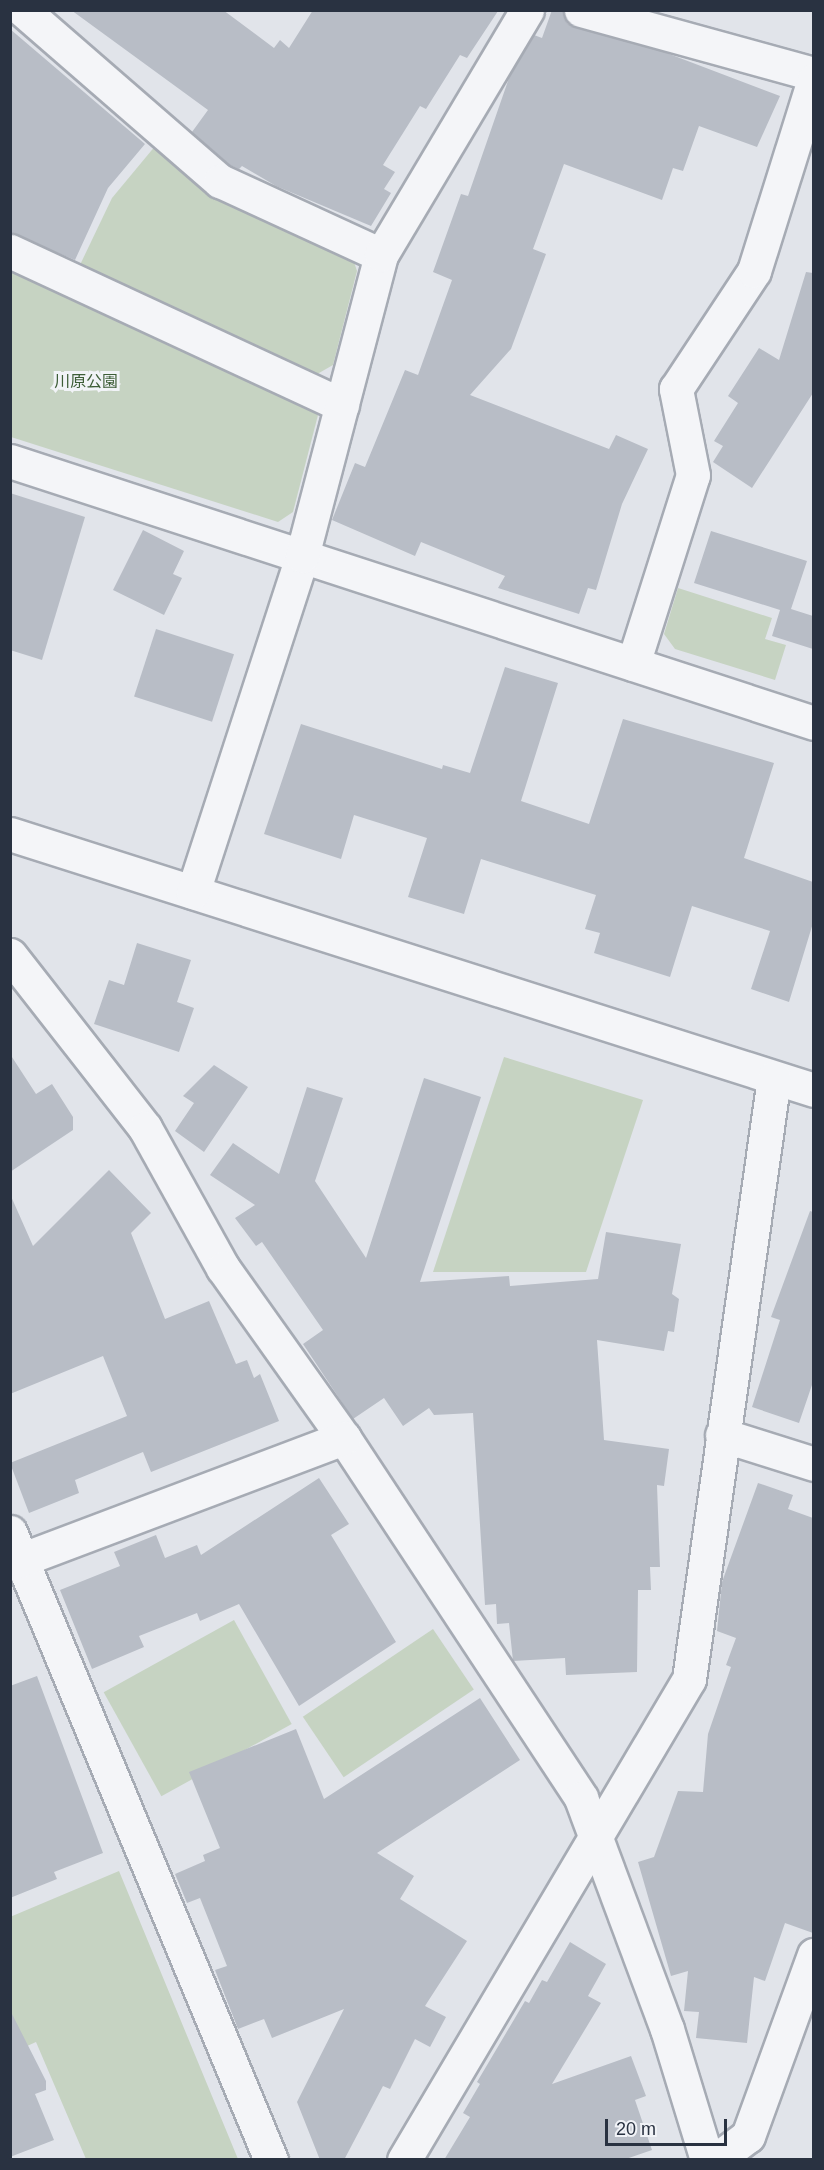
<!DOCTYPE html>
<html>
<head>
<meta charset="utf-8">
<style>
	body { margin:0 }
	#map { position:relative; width:824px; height:2170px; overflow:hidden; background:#e1e4ea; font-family:Helvetica,"Noto Sans JP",sans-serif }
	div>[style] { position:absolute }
	.green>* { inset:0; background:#c6d3c2; transform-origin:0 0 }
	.building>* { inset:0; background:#b8bdc6; transform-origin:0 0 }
	.roads { filter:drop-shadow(2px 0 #a6abb4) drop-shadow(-2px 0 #a6abb4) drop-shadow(0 2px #a6abb4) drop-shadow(0 -2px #a6abb4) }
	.minor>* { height:33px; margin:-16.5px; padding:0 16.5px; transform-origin:16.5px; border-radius:16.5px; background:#f4f5f8 }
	span { translate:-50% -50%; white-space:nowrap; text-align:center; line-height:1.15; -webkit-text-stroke:6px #f1f3f7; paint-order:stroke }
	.park-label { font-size:16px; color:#3d5d37 }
	.frame { position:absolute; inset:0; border:12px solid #293241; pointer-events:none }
	.scale { position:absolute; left:605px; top:2119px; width:122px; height:27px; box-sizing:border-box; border:3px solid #293241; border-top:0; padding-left:8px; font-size:18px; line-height:21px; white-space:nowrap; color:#293241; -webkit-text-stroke:4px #f1f3f7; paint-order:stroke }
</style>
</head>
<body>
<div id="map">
	<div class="green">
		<div style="clip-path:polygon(156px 145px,352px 256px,357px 271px,333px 365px,312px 377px,79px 267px,112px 198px)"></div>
		<div style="clip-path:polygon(11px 264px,304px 401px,318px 415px,293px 512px,278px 522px,11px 437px)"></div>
		<div style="clip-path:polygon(678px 588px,772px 618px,765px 639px,786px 645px,775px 680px,675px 649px,664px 634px)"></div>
		<div style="clip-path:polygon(504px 1057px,643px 1100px,586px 1272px,433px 1272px)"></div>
		<div style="left:234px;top:1620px;width:119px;height:149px;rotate:61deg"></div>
		<div style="left:433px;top:1629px;width:73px;height:157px;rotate:56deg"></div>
		<div style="clip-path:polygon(119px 1871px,238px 2159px,86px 2159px,36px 2042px,25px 2047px,11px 2012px,10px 1917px)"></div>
	</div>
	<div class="building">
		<div style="clip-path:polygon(71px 10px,223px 10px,274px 48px,280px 40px,289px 48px,313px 10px,498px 11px,467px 58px,460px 55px,426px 109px,420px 106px,383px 165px,395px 172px,384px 189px,391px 193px,371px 226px,276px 186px,242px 166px,239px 169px,230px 165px,192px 132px,208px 110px)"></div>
		<div style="clip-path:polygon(552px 10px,563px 10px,567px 23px,576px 28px,664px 52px,780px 96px,757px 147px,699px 126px,683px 171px,673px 168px,662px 200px,564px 164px,533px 249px,546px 254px,511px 349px,470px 395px,609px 449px,616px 435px,648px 449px,622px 504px,596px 590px,588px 588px,579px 614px,498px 588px,505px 576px,421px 542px,415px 556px,332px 520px,355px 463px,365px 467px,405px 370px,418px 375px,452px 280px,433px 272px,461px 194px,468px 196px,509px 78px,534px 35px,542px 38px)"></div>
		<div style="clip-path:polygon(10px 29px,145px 144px,108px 188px,75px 260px,10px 233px)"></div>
		<div style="clip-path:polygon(806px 272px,813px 273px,813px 393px,752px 488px,713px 462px,723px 446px,714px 441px,738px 403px,728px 396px,759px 348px,779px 360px)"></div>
		<div style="clip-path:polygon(10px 493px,85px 517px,42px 660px,10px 650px)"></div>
		<div style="clip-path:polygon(143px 530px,184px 551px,173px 574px,182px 578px,164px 615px,113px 590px)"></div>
		<div style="clip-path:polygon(711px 531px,807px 561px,791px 609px,813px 616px,813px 649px,772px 636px,780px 610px,694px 583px)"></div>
		<div style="left:156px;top:629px;width:82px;height:71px;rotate:18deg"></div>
		<div style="clip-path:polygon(505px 667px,558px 683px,521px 801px,589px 824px,623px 719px,774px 763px,744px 858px,813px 882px,813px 923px,789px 1002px,751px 989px,770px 931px,692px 906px,670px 977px,594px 953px,600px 933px,585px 929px,596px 895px,481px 859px,464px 914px,408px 897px,427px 838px,354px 815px,341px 859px,264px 834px,301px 724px,442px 769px,443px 765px,470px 773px)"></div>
		<div style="clip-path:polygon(137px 943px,191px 960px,177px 1002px,194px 1008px,179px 1052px,94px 1024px,109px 980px,124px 985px)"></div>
		<div style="clip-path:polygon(10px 1054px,36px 1094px,52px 1084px,73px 1117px,73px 1130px,10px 1172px)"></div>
		<div style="clip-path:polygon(214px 1065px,248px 1087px,204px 1152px,175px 1131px,194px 1103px,183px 1096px)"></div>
		<div style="clip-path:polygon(424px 1078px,481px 1097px,420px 1282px,509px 1276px,510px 1286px,598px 1279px,606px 1232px,681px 1244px,672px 1294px,679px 1299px,674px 1332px,668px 1331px,664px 1351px,597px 1340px,604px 1440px,669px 1449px,664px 1486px,657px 1485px,660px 1567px,650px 1567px,651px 1590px,638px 1590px,637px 1672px,566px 1675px,565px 1658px,513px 1661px,509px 1623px,497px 1624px,496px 1604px,485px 1605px,473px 1413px,434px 1415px,429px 1408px,403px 1426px,384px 1398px,353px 1419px,303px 1344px,323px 1330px,262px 1242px,256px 1246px,235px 1218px,255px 1205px,210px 1175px,233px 1143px,279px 1174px,307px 1087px,343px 1098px,315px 1181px,366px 1258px)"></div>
		<div style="clip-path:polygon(109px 1170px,151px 1213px,131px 1233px,165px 1319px,209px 1301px,236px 1364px,247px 1360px,254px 1378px,260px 1374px,279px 1421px,151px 1472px,143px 1452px,75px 1480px,79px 1493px,29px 1513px,10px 1463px,127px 1416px,103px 1356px,10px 1394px,10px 1194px,33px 1246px)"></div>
		<div style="clip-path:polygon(810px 1211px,813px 1212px,813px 1382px,799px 1423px,752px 1407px,780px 1320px,771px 1317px)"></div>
		<div style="clip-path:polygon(319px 1478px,349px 1524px,331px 1535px,396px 1642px,299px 1706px,239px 1604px,200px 1621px,197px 1613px,139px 1636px,144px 1647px,92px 1669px,60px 1590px,120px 1566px,114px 1552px,156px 1535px,165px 1558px,197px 1545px,201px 1555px)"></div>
		<div style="clip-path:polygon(758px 1483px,793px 1495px,788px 1509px,813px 1518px,813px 1933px,785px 1923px,765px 1981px,754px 1977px,747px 2043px,696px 2038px,699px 2012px,684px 2011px,688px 1971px,671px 1976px,638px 1862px,654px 1857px,678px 1791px,703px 1792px,708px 1734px,731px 1667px,726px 1665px,736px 1638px,717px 1631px,722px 1582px)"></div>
		<div style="clip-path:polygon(37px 1676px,103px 1853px,54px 1872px,57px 1879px,10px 1898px,10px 1686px)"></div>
		<div style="clip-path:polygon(480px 1698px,520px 1760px,377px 1853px,414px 1876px,400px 1899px,467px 1941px,425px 2006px,446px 2017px,430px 2047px,415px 2039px,390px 2089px,383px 2086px,344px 2160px,320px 2160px,297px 2102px,344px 2009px,272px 2038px,264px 2019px,238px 2029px,215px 1970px,227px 1966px,200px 1898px,187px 1903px,175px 1874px,205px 1861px,203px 1855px,220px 1848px,189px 1772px,296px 1729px,324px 1799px)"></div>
		<div style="clip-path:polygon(570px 1942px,606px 1964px,588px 1996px,601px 2003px,552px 2084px,631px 2056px,646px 2096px,635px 2100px,652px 2150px,623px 2160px,444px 2160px,470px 2117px,463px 2113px,480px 2084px,477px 2082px,525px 2001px,529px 2003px,542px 1980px,547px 1982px)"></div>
		<div style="clip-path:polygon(10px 2010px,46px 2081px,46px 2090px,35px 2094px,54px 2140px,10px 2157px)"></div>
	</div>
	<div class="roads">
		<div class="minor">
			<div style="left:23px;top:10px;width:261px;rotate:41deg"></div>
			<div style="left:220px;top:181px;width:177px;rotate:24.7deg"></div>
			<div style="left:581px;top:10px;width:242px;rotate:15.4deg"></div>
			<div style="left:10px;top:251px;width:366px;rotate:24.9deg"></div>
			<div style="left:10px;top:461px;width:846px;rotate:18.05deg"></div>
			<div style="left:633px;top:664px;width:198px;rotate:-72.4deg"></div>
			<div style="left:693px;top:475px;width:88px;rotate:-101.2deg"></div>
			<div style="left:676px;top:389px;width:141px;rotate:-56.5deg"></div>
			<div style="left:754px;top:271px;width:200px;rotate:-72.6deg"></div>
			<div style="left:10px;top:834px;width:844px;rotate:17.66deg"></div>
			<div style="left:193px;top:892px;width:353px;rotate:-72deg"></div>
			<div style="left:302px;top:556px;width:311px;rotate:-75.3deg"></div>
			<div style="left:381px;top:255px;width:285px;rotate:-59.2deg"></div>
			<div style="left:10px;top:955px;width:219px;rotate:52deg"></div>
			<div style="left:145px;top:1128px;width:160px;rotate:60.9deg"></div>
			<div style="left:223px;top:1268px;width:209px;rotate:54.6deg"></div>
			<div style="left:344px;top:1438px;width:431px;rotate:56.6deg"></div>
			<div style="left:581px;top:1798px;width:246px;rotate:69.6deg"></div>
			<div style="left:667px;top:2029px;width:137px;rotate:73deg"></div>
			<div style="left:722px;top:1435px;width:96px;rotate:17.5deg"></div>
			<div style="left:10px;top:1532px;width:680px;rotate:67.43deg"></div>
			<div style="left:10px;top:1564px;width:357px;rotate:-20.7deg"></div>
			<div style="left:404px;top:2160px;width:559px;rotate:-59.35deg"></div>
			<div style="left:689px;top:1679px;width:607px;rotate:-81.95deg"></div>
			<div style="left:716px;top:2160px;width:40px;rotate:-37deg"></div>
			<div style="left:748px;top:2136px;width:193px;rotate:-70deg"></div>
		</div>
	</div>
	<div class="park-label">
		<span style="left:86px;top:382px">川原公園</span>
	</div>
	<div class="frame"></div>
	<div class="scale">20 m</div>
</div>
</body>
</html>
